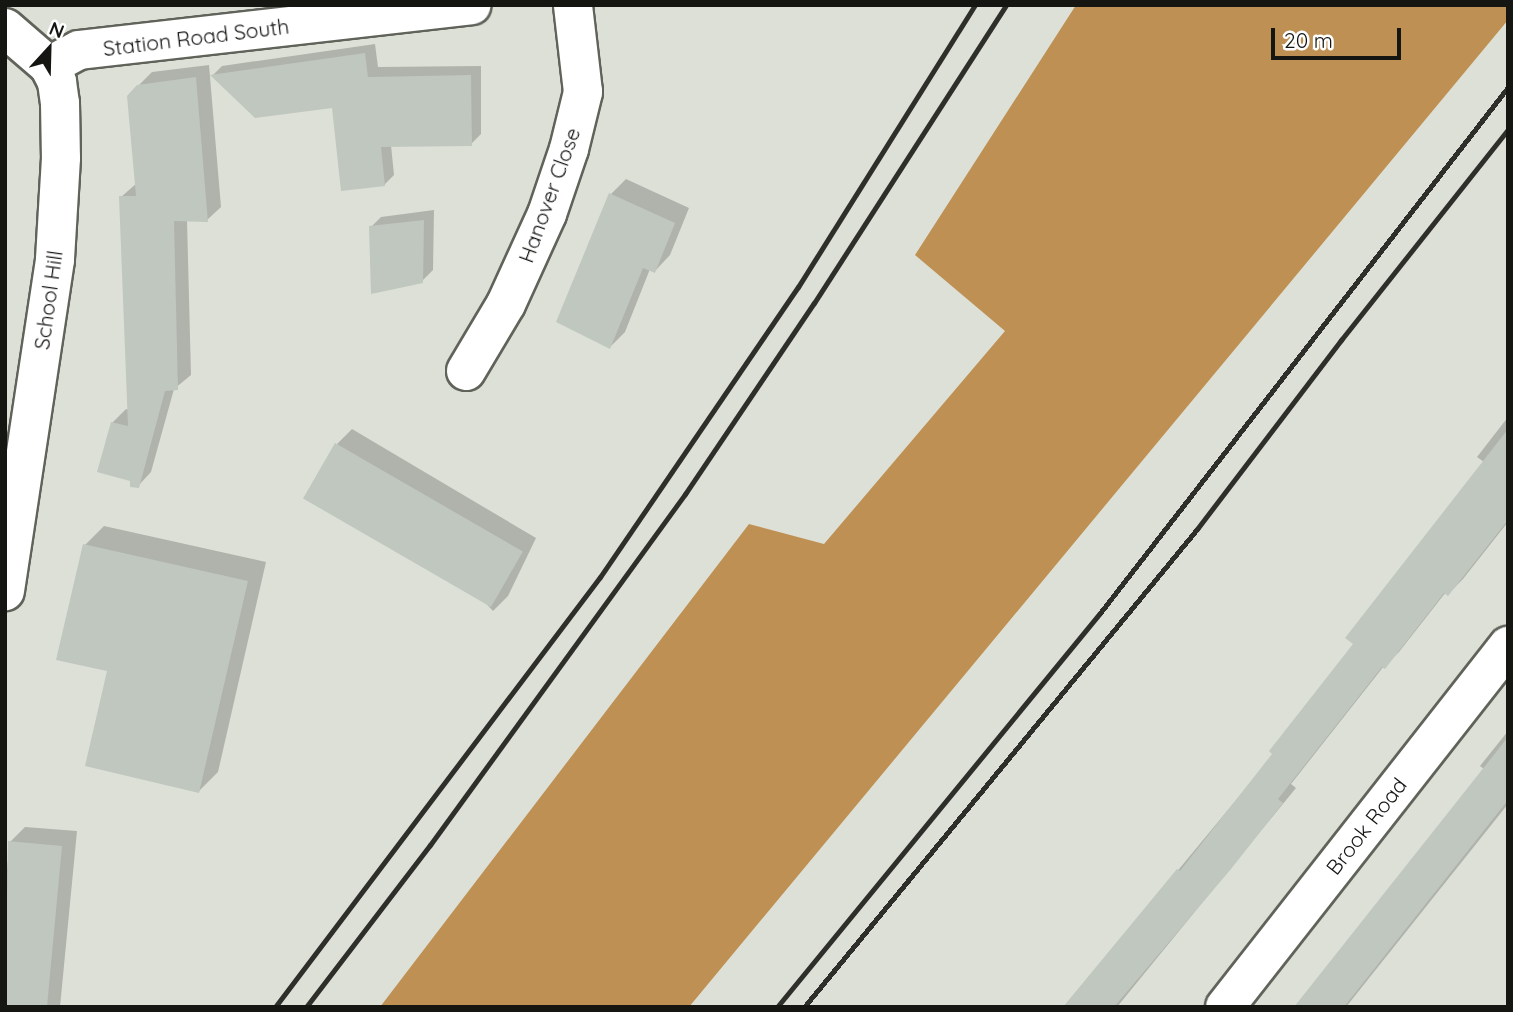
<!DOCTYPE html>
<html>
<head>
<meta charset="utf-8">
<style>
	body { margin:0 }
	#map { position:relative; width:1513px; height:1012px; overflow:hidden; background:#dde0d6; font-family:Quicksand,sans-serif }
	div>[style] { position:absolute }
	.forest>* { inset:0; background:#bf9053 }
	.shadow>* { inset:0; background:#0003 }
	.building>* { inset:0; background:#bfc7bf; transform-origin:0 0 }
	.roads { filter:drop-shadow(2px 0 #60635a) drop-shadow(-2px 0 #60635a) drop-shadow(0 2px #60635a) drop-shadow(0 -2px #60635a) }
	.minor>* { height:38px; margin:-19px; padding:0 19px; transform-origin:19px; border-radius:19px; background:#fff }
	.rail>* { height:5px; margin:-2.5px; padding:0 2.5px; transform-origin:2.5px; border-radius:2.5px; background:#2e2f2b }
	span { translate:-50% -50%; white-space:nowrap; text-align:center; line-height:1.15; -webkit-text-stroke:6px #fff; paint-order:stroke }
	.street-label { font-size:21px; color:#151612 }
	.frame { position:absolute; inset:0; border:7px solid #151612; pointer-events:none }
	.north { position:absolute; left:14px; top:14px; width:70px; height:70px; -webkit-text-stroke:5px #fff; paint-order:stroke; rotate:22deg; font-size:19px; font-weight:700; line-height:28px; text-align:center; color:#151612 }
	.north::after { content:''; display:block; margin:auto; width:24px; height:32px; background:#151612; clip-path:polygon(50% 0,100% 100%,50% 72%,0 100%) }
	.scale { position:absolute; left:1271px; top:28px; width:130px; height:32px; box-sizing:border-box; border:4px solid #151612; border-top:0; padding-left:9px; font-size:21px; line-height:24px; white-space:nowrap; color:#151612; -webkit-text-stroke:5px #fff; paint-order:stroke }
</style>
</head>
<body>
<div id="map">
	<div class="forest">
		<div style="clip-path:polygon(1076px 5px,1508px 5px,1508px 20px,689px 1007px,380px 1007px,749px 524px,824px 544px,1005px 331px,915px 255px)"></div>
	</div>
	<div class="shadow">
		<div style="clip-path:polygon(375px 44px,378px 67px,481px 66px,481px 134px,471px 144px,391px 145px,394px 175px,384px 185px,333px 106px,213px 75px,222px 66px)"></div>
		<div style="clip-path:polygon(209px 65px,221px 207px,207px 220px,187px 220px,191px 375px,174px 389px,151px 472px,138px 486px,112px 423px,126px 409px,129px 410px,121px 197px,137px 183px,138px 86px,152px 72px)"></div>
		<div style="clip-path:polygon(626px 179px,689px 208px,670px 255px,655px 271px,650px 269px,625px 332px,610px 347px,611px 194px)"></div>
		<div style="clip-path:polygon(434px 210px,433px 270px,422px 281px,371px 227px,381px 217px)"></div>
		<div style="clip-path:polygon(1508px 417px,1508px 522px,1463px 579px,1448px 594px,1446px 592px,1399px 652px,1384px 666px,1291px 784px,1296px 788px,1117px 1007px,1065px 1007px,1275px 753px,1484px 462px,1477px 457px)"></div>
		<div style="clip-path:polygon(352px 429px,536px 538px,508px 596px,493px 611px,337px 444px)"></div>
		<div style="clip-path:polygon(104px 526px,266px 562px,218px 772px,199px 791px,109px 670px,85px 545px)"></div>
		<div style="clip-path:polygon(1508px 731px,1508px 804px,1346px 1007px,1296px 1007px,1484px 769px,1480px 766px)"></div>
		<div style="clip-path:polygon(25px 827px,77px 831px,60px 1007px,5px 1007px,5px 888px,10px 842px)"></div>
	</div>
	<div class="building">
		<div style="clip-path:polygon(365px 53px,368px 77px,471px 75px,472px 146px,381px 147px,385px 186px,341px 191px,332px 108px,255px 118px,210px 75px)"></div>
		<div style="clip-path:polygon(196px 77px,208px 222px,174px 221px,178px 390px,165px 391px,139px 488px,130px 487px,130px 481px,97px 472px,111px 422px,128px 426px,119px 196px,136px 196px,127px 96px,137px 85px)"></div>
		<div style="clip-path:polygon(609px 193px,675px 223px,655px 273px,643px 268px,610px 349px,556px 322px)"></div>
		<div style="clip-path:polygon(424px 220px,423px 283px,371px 294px,369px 226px)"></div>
		<div style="clip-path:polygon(1508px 429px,1508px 520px,1448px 596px,1444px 593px,1385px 669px,1382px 667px,1278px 799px,1283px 803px,1231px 869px,1114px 1007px,1063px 1007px,1177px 869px,1180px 871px,1272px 754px,1269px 751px,1353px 644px,1345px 638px)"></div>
		<div style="left:335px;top:443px;width:217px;height:64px;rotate:30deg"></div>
		<div style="clip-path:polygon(83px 544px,248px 581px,199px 793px,85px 766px,107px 671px,56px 660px)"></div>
		<div style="clip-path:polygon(1508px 737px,1508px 800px,1344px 1007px,1294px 1007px)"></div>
		<div style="clip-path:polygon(8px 841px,62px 846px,47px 1007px,5px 1007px)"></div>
	</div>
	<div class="roads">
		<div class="minor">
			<div style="left:5px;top:28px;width:58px;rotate:40.8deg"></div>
			<div style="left:49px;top:66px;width:18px;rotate:63deg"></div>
			<div style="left:57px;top:82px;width:21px;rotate:82deg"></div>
			<div style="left:60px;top:103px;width:55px;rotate:89deg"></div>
			<div style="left:61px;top:158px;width:102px;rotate:93.4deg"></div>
			<div style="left:55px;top:260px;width:335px;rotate:98.6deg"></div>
			<div style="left:49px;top:66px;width:34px;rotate:-28deg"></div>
			<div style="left:79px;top:50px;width:395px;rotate:-6.5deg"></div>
			<div style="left:466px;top:371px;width:78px;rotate:-59.2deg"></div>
			<div style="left:506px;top:304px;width:99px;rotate:-65.5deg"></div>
			<div style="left:547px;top:214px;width:69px;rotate:-71.3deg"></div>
			<div style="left:569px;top:149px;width:59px;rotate:-76.2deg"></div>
			<div style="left:583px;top:92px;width:88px;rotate:-96.6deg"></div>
			<div style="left:1225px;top:1007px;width:459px;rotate:-51.9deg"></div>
		</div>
	</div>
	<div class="rail">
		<div style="left:275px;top:1007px;width:539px;rotate:-52.92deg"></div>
		<div style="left:600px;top:577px;width:351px;rotate:-55.7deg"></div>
		<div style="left:798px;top:287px;width:333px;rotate:-57.9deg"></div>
		<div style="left:306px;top:1007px;width:204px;rotate:-52.6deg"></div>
		<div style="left:430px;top:845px;width:434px;rotate:-54deg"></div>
		<div style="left:685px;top:494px;width:230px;rotate:-56deg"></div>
		<div style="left:814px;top:303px;width:354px;rotate:-57.2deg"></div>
		<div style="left:777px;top:1007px;width:509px;rotate:-50.66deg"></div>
		<div style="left:1100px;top:613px;width:666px;rotate:-52.2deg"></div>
		<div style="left:804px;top:1007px;width:619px;rotate:-50.57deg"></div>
		<div style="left:1197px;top:529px;width:238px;rotate:-52.7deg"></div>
		<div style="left:1341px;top:340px;width:269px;rotate:-51.6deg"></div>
	</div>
	<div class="street-label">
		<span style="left:196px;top:37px;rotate:-7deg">Station Road South</span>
		<span style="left:549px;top:195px;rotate:-70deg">Hanover Close</span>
		<span style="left:48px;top:300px;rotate:-82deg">School Hill</span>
		<span style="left:1366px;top:826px;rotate:-52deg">Brook Road</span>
	</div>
	<div class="frame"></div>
	<div class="north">N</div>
	<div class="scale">20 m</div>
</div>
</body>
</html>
